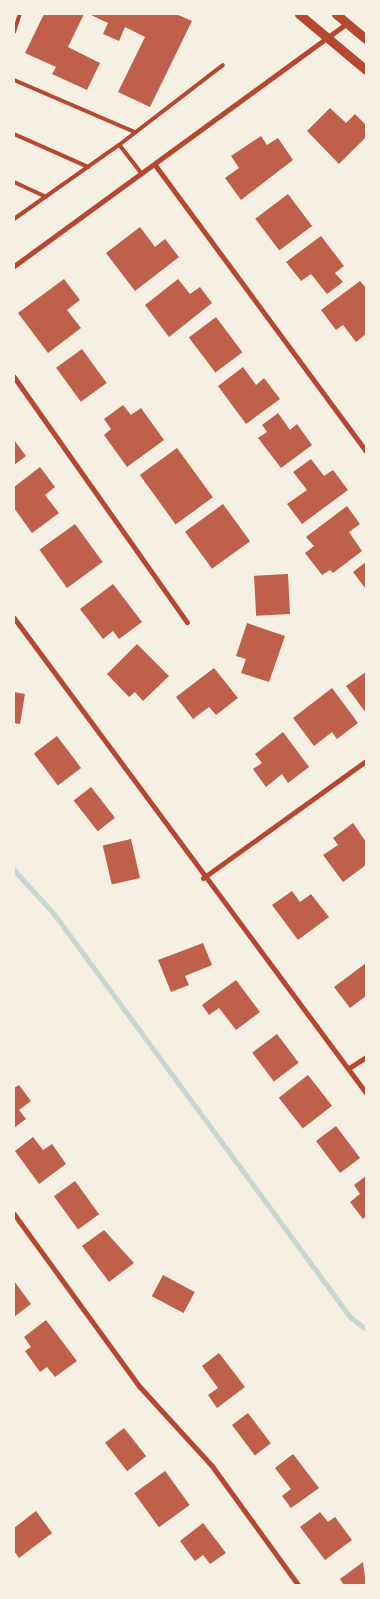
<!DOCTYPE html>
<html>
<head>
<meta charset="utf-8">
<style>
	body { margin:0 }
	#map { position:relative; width:380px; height:1599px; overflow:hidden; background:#f6efe4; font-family:"Nunito Sans",sans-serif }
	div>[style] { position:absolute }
	.stream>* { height:5px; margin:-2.5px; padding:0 2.5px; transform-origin:2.5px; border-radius:2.5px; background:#c9d6d2 }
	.building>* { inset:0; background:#bf614a; transform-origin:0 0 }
	.service>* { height:4px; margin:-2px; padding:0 2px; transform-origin:2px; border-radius:2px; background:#b5482f }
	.minor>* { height:5px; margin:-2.5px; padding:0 2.5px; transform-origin:2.5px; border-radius:2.5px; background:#b5482f }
	.tertiary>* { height:9px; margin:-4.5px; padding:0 4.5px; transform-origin:4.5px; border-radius:4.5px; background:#b5482f }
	span { translate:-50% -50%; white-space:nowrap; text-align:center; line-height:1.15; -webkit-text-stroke:5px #f6efe4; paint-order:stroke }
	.frame { position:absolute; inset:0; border:15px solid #f6efe4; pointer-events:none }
</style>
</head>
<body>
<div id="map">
	<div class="stream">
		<div style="left:14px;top:870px;width:59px;rotate:47.7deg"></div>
		<div style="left:54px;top:914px;width:500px;rotate:53.7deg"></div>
		<div style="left:350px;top:1317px;width:20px;rotate:37deg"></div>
	</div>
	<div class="building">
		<div style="clip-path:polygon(44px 14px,84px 14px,68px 47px,100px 63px,87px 90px,52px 74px,56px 67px,25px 53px)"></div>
		<div style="clip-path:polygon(89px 14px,176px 14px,192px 21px,150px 107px,118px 92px,145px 37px,125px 27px,119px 41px,103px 34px,108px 23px)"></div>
		<div style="clip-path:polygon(330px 108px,346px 123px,355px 114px,366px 125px,366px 137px,339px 164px,307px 131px)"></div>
		<div style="clip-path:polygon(261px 136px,267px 145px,278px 138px,293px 160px,241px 200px,225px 178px,239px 168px,231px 156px)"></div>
		<div style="left:288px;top:194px;width:40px;height:41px;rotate:53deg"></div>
		<div style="clip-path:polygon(140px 227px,155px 247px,165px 239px,179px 257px,135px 291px,106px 253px)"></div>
		<div style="clip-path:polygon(321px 236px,344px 266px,335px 273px,343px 282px,327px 294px,311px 274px,301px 281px,286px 262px)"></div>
		<div style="clip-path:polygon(64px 279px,80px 300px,67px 310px,81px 328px,48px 353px,18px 313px)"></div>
		<div style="clip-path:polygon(178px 279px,190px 294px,200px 287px,212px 303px,169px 337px,145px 305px)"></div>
		<div style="clip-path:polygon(360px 281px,366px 288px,366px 334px,356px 342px,343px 325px,336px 330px,321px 310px)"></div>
		<div style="left:216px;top:317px;width:44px;height:34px;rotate:53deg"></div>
		<div style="left:82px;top:349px;width:42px;height:32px;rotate:54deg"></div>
		<div style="clip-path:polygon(243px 367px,256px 385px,264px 378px,280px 399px,246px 424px,218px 386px)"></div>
		<div style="clip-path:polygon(123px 405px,131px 415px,141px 408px,164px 440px,127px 467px,104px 435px,111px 429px,104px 419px)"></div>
		<div style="clip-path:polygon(278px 413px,290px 430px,297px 424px,312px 445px,281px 468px,258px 438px,267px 432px,262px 425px)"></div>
		<div style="clip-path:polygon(14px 440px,26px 456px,14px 465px)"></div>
		<div style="left:177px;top:448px;width:61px;height:46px;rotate:54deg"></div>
		<div style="clip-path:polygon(311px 459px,324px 476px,333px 470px,348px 490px,302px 524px,287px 504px,307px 490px,293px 472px)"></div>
		<div style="clip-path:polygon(40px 467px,55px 487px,45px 495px,59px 513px,32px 533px,14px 508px,14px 487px)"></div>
		<div style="left:223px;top:504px;width:46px;height:47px;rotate:54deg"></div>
		<div style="clip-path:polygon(347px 506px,360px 524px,349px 532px,362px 551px,333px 573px,330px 570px,322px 575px,305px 553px,314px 546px,306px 537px)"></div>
		<div style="left:75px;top:524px;width:47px;height:44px;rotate:54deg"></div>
		<div style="clip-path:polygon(366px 562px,366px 589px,353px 572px)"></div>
		<div style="left:288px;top:574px;width:40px;height:34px;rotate:87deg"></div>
		<div style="clip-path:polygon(113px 584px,142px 622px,119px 639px,113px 631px,103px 639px,80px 609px)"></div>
		<div style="clip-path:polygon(247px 623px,285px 636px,269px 682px,241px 673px,246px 659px,236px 656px)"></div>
		<div style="clip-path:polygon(137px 644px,169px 676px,143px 701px,135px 692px,129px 697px,107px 674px)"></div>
		<div style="clip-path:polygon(214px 668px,238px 698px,216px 715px,209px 707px,193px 719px,176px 697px)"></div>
		<div style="clip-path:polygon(366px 672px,366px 713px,346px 686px)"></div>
		<div style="clip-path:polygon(332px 688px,358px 723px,337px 739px,332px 732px,314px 746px,293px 718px)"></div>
		<div style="clip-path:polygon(14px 692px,25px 694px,20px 724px,14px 723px)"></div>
		<div style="clip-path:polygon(283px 732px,309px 767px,288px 783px,282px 774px,266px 787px,253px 769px,262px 763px,255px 754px)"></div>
		<div style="left:57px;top:736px;width:40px;height:29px;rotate:53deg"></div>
		<div style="left:91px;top:787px;width:39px;height:22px;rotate:52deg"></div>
		<div style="clip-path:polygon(353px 823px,366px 842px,366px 865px,343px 882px,323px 855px,338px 845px,333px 838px)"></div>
		<div style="left:131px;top:839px;width:40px;height:29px;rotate:77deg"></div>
		<div style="clip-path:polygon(292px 891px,300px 902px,311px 894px,329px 917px,298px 940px,272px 905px)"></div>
		<div style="clip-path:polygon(203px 943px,212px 965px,185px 976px,189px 985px,171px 992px,158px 960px)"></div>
		<div style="clip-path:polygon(366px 963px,366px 996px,350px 1008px,334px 987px)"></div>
		<div style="clip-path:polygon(236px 980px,260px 1012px,236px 1030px,219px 1008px,209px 1015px,202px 1005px)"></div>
		<div style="left:277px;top:1034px;width:36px;height:31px;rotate:53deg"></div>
		<div style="left:308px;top:1075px;width:39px;height:37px;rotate:52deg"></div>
		<div style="clip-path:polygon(19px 1085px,31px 1101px,19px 1110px,26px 1119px,14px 1128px,14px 1088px)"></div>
		<div style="left:336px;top:1126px;width:40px;height:25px;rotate:53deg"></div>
		<div style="clip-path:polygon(33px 1137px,43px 1150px,52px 1144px,66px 1164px,39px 1184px,15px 1151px)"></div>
		<div style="clip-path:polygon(366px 1176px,366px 1216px,363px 1219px,350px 1202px,360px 1194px,354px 1185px)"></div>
		<div style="left:75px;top:1181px;width:41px;height:26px;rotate:54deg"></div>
		<div style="clip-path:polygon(104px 1230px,134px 1263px,109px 1282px,82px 1246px)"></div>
		<div style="left:163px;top:1275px;width:36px;height:24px;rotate:28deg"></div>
		<div style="clip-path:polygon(14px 1281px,31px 1304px,14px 1317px)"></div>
		<div style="clip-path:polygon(46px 1320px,77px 1361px,55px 1377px,47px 1367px,40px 1372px,25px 1351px,31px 1347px,24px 1337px)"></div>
		<div style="clip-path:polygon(219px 1353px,245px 1387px,217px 1408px,208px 1395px,218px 1388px,202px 1366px)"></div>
		<div style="left:248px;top:1413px;width:38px;height:20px;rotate:53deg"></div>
		<div style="left:124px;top:1428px;width:36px;height:24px;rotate:52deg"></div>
		<div style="clip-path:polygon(293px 1454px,319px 1488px,291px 1508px,282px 1496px,291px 1489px,275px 1468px)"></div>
		<div style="left:165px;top:1471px;width:42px;height:38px;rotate:54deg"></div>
		<div style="clip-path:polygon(36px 1511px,52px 1533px,19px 1558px,14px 1551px,14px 1528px)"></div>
		<div style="clip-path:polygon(320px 1512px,328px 1522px,335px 1517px,352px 1540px,325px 1560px,300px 1527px)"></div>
		<div style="clip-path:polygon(203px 1523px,226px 1553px,210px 1564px,203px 1555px,195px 1561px,180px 1541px)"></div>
		<div style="clip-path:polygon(363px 1562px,366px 1585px,344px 1585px,340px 1579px)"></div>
	</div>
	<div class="service">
		<div style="left:14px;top:32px;width:19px;rotate:-72deg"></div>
		<div style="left:14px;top:80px;width:132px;rotate:23.3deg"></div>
		<div style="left:14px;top:134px;width:81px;rotate:24deg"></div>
		<div style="left:142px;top:174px;width:37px;rotate:-128deg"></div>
		<div style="left:119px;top:145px;width:131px;rotate:-37.6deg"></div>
		<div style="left:14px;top:182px;width:35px;rotate:25deg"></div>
		<div style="left:14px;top:219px;width:128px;rotate:-35.2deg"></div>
	</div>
	<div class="minor">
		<div style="left:155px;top:165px;width:355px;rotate:53.6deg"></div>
		<div style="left:14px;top:266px;width:412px;rotate:-36.1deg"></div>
		<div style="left:14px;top:377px;width:300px;rotate:54.8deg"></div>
		<div style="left:14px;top:618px;width:591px;rotate:53.46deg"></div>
		<div style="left:203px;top:878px;width:201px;rotate:-35.7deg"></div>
		<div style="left:349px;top:1068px;width:20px;rotate:-33deg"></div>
		<div style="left:14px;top:1214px;width:213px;rotate:54deg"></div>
		<div style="left:139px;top:1386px;width:108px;rotate:47.6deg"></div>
		<div style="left:212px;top:1466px;width:147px;rotate:54.1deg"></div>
	</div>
	<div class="tertiary">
		<div style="left:299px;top:14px;width:87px;rotate:39.9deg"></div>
		<div style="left:336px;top:14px;width:39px;rotate:40deg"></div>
	</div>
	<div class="frame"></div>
</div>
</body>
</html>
